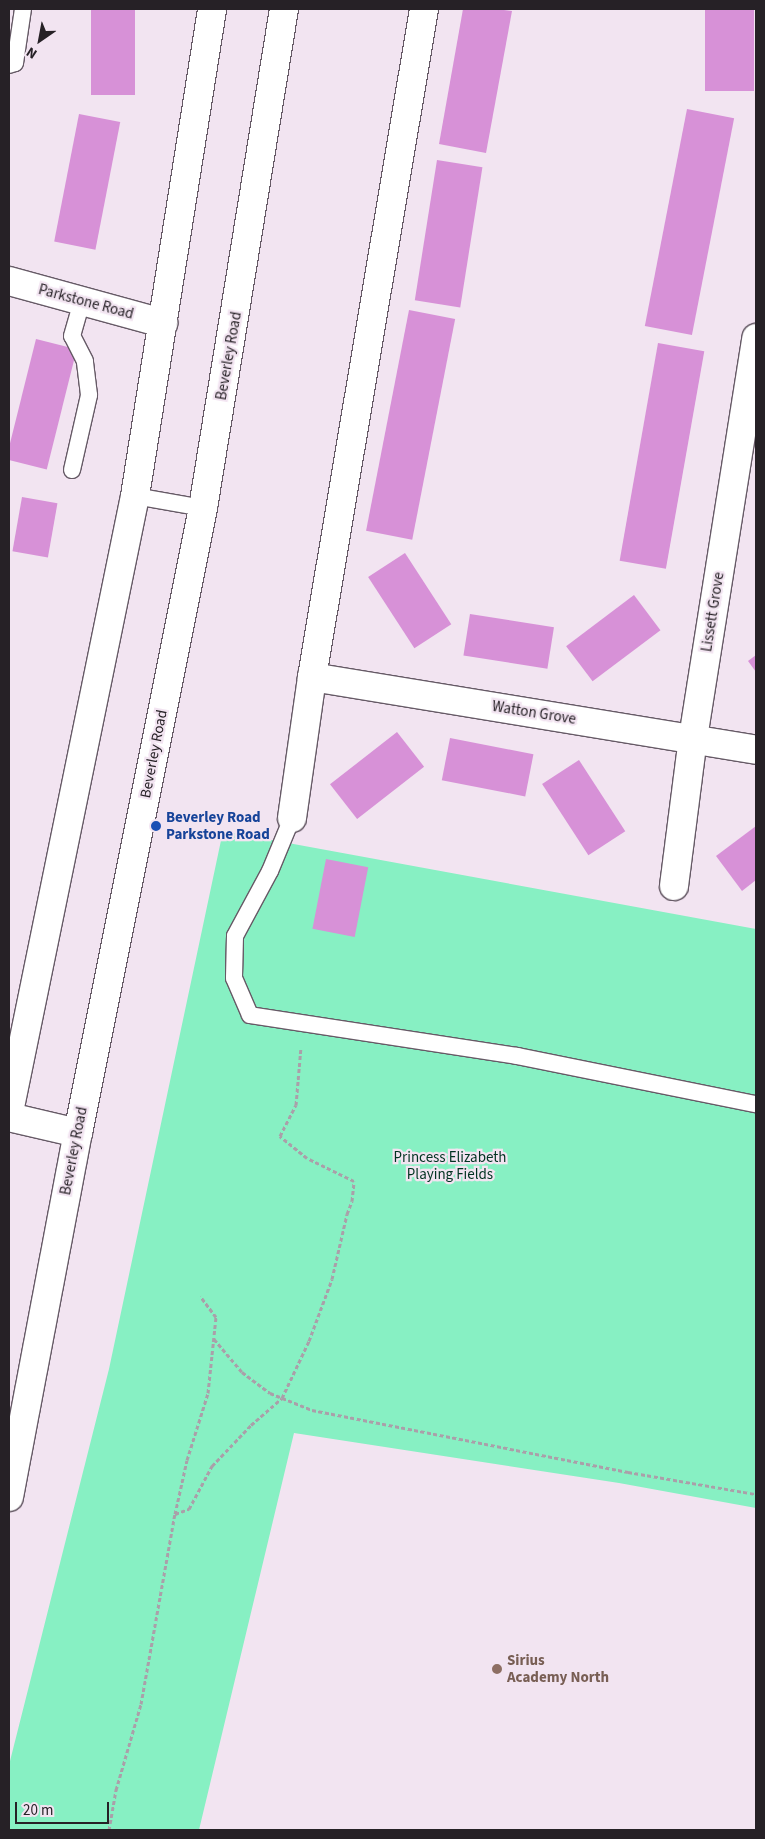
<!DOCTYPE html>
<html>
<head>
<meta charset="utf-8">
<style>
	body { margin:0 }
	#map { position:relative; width:765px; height:1839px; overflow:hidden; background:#f2e4f1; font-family:"Source Sans 3",sans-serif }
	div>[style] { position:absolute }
	.green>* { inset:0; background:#87f0c3 }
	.building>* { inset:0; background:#d791d7; transform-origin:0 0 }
	.path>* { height:3px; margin-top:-1.5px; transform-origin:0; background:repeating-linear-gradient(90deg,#aa9fa9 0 4px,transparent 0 6.5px) }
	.roads { filter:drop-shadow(1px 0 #665a66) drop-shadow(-1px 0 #665a66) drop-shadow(0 1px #665a66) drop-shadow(0 -1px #665a66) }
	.service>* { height:16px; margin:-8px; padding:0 8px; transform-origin:8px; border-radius:8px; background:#fff }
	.minor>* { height:28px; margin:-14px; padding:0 14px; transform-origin:14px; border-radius:14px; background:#fff }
	.primary>* { height:28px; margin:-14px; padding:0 14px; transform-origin:14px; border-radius:14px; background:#fff }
	.dots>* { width:14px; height:14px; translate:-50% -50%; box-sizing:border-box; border:2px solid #f2e4f1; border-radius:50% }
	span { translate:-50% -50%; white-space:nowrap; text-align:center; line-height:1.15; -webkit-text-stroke:4.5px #f2e4f1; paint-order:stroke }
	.street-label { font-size:15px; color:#262126 }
	.transit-label { font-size:15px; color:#164399; font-weight:700 }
	.left { translate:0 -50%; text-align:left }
	.park-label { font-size:15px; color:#003321 }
	.education-label { font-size:15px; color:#785e54; font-weight:700 }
	.frame { position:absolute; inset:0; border:10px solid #262126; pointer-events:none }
	.north { position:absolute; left:15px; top:15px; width:50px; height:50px; -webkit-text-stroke:4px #f2e4f1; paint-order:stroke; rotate:213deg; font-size:14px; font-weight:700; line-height:20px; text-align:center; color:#262126 }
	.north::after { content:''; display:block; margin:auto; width:18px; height:22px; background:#262126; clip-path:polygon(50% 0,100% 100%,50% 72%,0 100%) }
	.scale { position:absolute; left:15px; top:1802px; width:94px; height:22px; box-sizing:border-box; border:2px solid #262126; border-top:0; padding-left:6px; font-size:15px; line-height:18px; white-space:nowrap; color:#262126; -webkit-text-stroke:4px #f2e4f1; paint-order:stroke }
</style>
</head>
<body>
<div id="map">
	<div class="green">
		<div style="clip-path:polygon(223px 831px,756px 929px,756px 1508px,619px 1483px,294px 1433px,199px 1830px,9px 1830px,9px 1765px,109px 1369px)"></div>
	</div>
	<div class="building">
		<div style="left:91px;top:9px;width:44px;height:86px"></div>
		<div style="clip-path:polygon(463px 9px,496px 9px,512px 11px,486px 153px,439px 144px)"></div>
		<div style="left:705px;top:9px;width:49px;height:82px"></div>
		<div style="left:687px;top:109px;width:48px;height:221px;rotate:11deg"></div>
		<div style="left:79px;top:114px;width:42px;height:130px;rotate:11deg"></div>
		<div style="left:437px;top:160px;width:46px;height:142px;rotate:9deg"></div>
		<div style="left:409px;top:310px;width:47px;height:225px;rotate:11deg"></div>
		<div style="left:36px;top:339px;width:42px;height:124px;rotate:14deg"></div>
		<div style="left:658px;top:343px;width:47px;height:221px;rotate:10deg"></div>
		<div style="left:22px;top:497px;width:36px;height:55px;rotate:10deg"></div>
		<div style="left:405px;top:553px;width:85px;height:44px;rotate:57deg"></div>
		<div style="left:634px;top:595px;width:44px;height:85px;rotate:53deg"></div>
		<div style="left:470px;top:614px;width:85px;height:42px;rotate:9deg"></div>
		<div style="clip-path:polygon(756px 655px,756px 672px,748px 661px)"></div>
		<div style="left:397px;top:732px;width:44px;height:85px;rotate:52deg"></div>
		<div style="left:450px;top:738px;width:85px;height:43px;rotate:11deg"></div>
		<div style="left:579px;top:760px;width:85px;height:44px;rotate:57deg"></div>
		<div style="clip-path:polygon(756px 826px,756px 880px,742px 891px,716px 856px)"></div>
		<div style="left:326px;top:859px;width:43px;height:71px;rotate:11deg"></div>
	</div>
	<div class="path">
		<div style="left:214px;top:1339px;width:43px;rotate:49.7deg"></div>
		<div style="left:242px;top:1372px;width:35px;rotate:37deg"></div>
		<div style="left:270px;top:1393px;width:45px;rotate:22deg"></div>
		<div style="left:312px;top:1410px;width:322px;rotate:11.1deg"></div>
		<div style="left:628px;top:1472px;width:130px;rotate:9.8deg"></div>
		<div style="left:175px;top:1514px;width:15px;rotate:-20deg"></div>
		<div style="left:189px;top:1509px;width:49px;rotate:-61.9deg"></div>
		<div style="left:212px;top:1466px;width:57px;rotate:-46.4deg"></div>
		<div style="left:251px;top:1425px;width:41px;rotate:-41.1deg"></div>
		<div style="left:282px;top:1398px;width:63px;rotate:-64.7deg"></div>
		<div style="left:309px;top:1341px;width:66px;rotate:-69.6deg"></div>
		<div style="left:332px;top:1279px;width:67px;rotate:-77deg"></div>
		<div style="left:347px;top:1214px;width:14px;rotate:-69deg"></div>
		<div style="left:352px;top:1201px;width:20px;rotate:-84deg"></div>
		<div style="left:354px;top:1181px;width:52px;rotate:-153.9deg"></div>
		<div style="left:307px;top:1158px;width:35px;rotate:-141deg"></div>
		<div style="left:280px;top:1136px;width:35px;rotate:-63deg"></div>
		<div style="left:296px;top:1105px;width:58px;rotate:-85.1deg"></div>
		<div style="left:109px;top:1830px;width:41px;rotate:-80.1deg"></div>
		<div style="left:116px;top:1790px;width:90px;rotate:-73.8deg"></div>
		<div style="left:141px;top:1704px;width:193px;rotate:-79.9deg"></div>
		<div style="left:175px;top:1514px;width:55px;rotate:-77.5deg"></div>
		<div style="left:187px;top:1460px;width:70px;rotate:-72.6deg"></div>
		<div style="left:208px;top:1393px;width:76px;rotate:-84deg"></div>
		<div style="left:216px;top:1317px;width:26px;rotate:-127deg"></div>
	</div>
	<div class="roads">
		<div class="service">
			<div style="left:9px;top:65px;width:6px;rotate:-18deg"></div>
			<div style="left:15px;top:63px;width:55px;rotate:-81.6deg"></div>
			<div style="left:72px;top:470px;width:77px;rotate:-77.2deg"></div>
			<div style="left:89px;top:395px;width:34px;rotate:-97deg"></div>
			<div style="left:85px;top:361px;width:28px;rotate:-117deg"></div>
			<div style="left:72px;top:336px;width:36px;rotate:-74deg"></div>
			<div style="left:135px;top:496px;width:69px;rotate:10deg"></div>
			<div style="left:292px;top:818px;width:57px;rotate:112.5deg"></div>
			<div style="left:270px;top:871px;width:74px;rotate:118.3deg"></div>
			<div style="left:235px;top:936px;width:42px;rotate:91.4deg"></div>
			<div style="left:234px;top:978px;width:40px;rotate:66.6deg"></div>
			<div style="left:250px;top:1015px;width:270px;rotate:8.7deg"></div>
			<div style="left:517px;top:1056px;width:244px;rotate:11.4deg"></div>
		</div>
		<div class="minor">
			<div style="left:9px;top:281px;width:160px;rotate:15.3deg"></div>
			<div style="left:312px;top:677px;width:450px;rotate:9.3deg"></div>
			<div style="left:292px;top:818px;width:142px;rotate:-81.9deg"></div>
			<div style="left:312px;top:677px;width:677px;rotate:-80.48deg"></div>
			<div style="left:674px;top:886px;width:149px;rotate:-82.7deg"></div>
			<div style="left:693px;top:738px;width:405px;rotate:-81deg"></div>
			<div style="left:9px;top:1117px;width:71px;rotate:13.1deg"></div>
		</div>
		<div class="primary">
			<div style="left:9px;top:1112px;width:629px;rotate:-78.44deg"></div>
			<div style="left:135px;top:496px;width:493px;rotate:-81deg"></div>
			<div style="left:9px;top:1497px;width:370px;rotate:-79.3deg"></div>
			<div style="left:78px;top:1133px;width:637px;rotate:-78.69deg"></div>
			<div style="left:203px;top:508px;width:506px;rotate:-80.78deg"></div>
		</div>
	</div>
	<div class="dots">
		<div style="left:156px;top:826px;background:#1a4fb4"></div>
		<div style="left:497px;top:1669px;background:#8d6e63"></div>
	</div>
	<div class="street-label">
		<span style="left:86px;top:302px;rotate:15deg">Parkstone Road</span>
		<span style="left:229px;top:356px;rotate:-80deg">Beverley Road</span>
		<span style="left:713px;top:612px;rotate:-81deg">Lissett Grove</span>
		<span style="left:534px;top:713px;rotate:9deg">Watton Grove</span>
		<span style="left:154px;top:754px;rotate:-79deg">Beverley Road</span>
		<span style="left:74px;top:1151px;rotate:-79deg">Beverley Road</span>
	</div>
	<div class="transit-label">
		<span class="left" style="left:166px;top:826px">Beverley Road<br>Parkstone Road</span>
	</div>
	<div class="park-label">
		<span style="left:450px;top:1166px">Princess Elizabeth<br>Playing Fields</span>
	</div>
	<div class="education-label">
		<span class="left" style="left:507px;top:1669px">Sirius<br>Academy North</span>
	</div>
	<div class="frame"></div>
	<div class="north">N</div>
	<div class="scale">20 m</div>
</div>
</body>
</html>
